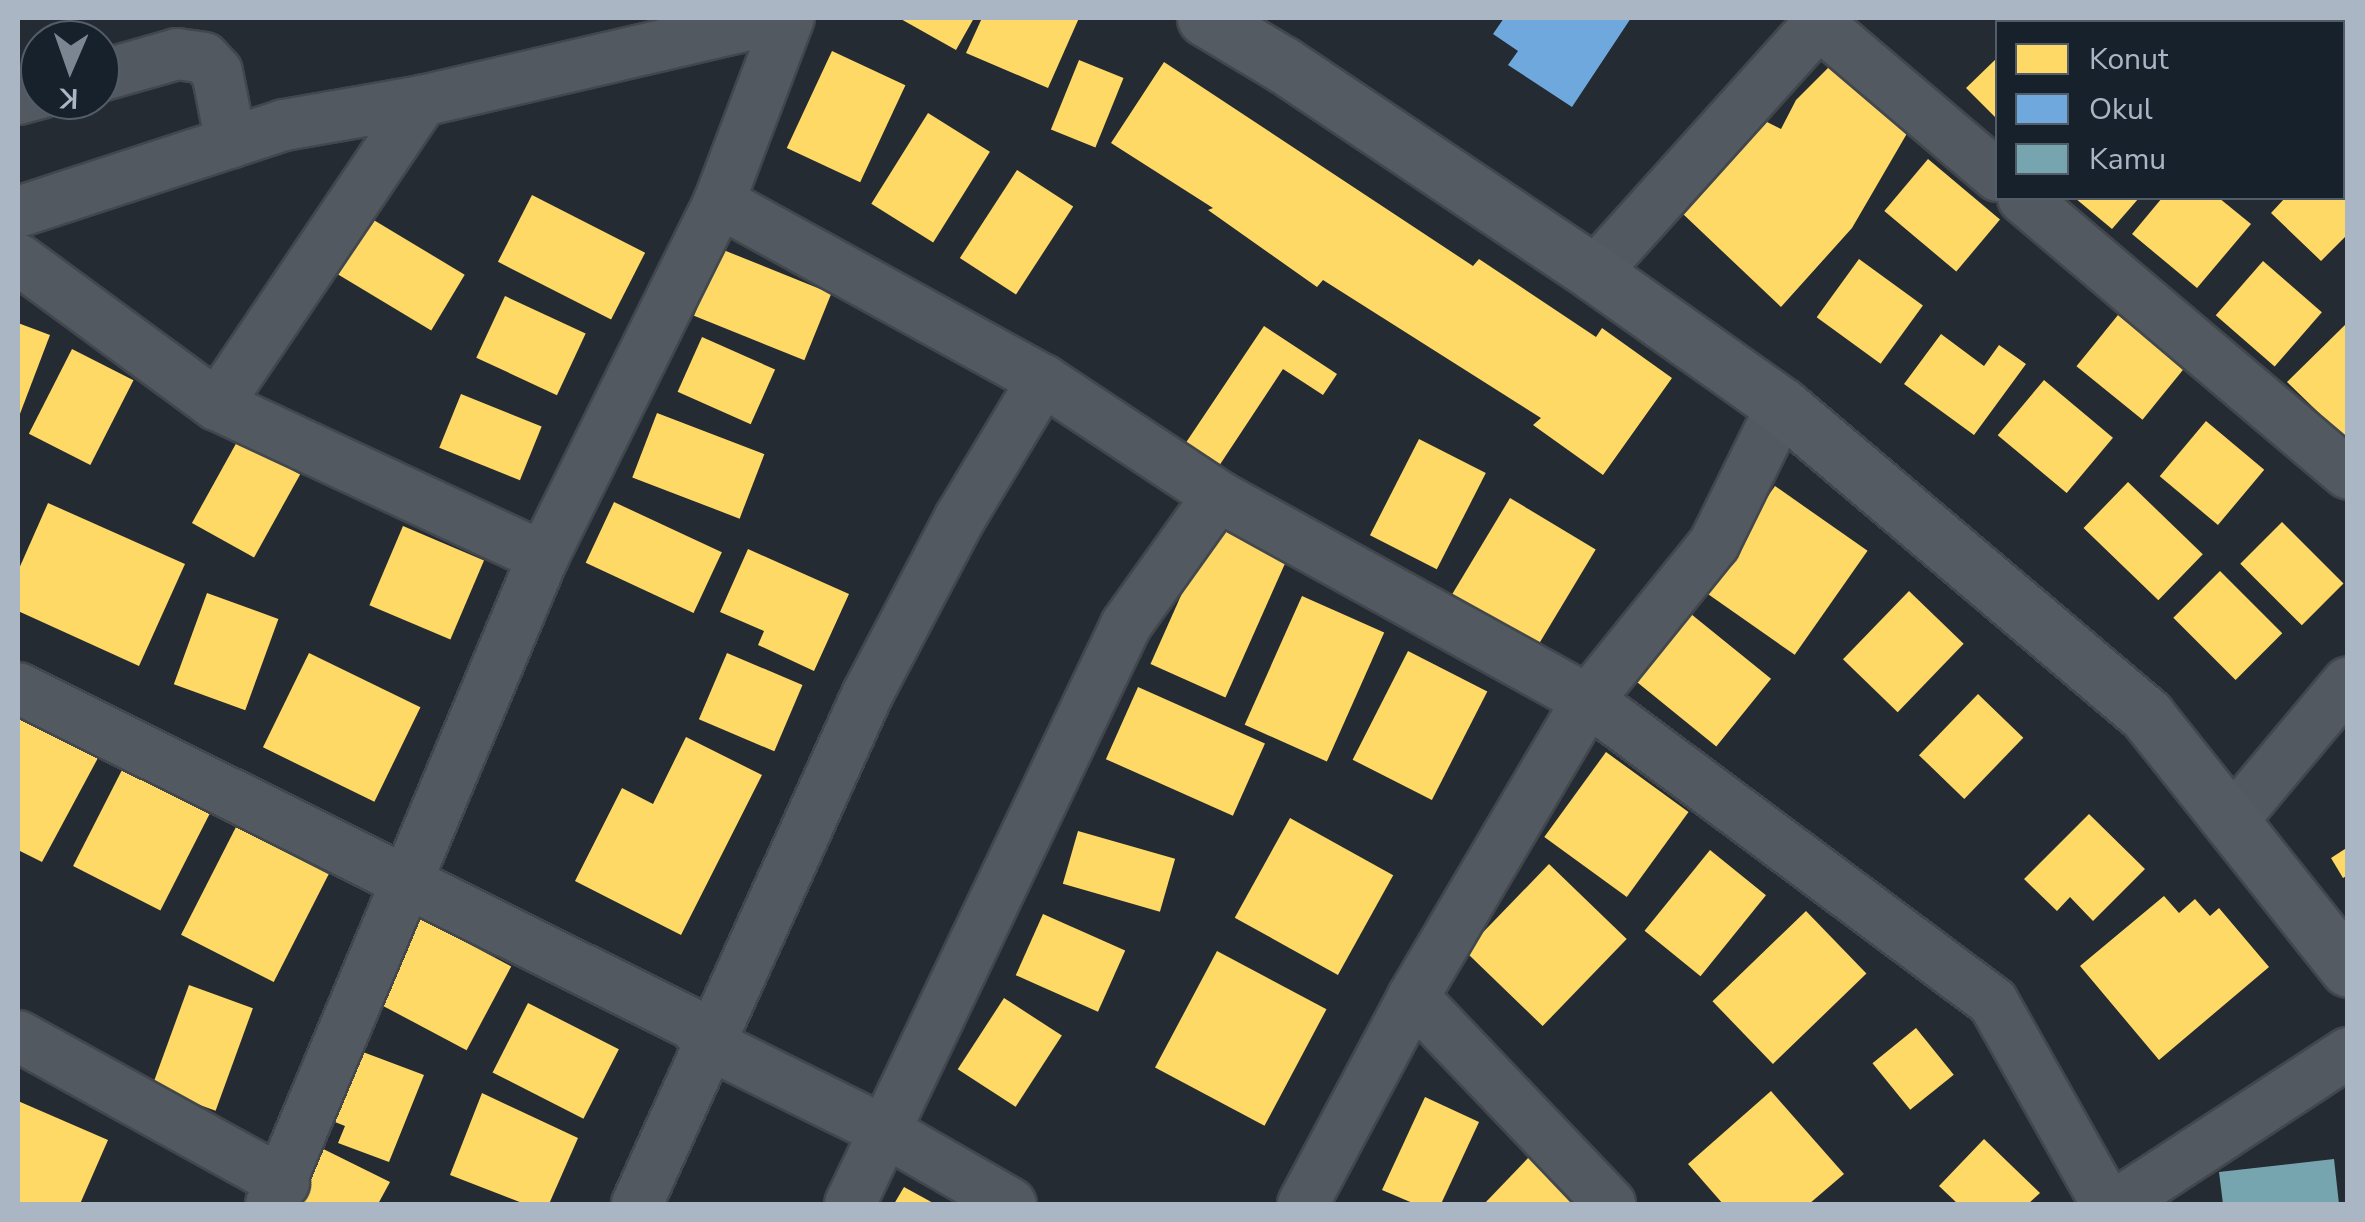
<!DOCTYPE html>
<html>
<head>
<meta charset="utf-8">
<style>
	body { margin:0 }
	#map { position:relative; width:2365px; height:1222px; overflow:hidden; background:#242b32; font-family:"Nunito Sans",sans-serif }
	div>[style] { position:absolute }
	.homes>* { inset:0; background:#ffd966; transform-origin:0 0 }
	.schools>* { inset:0; background:#6fa8dc }
	.public>* { inset:0; background:#76a5af }
	.roads { filter:drop-shadow(2px 0 #42474d) drop-shadow(-2px 0 #42474d) drop-shadow(0 2px #42474d) drop-shadow(0 -2px #42474d) }
	.minor>* { height:50px; margin:-25px; padding:0 25px; transform-origin:25px; border-radius:25px; background:#535960 }
	.major>* { height:55px; margin:-27.5px; padding:0 27.5px; transform-origin:27.5px; border-radius:27.5px; background:#555b63 }
	span { translate:-50% -50%; white-space:nowrap; text-align:center; line-height:1.15; -webkit-text-stroke:10px #17212c; paint-order:stroke }
	.frame { position:absolute; inset:0; border:20px solid #abb6c5; pointer-events:none }
	.legend { position:absolute; left:1995px; top:20px; width:350px; height:180px; box-sizing:border-box; background:#17212c; border:2px solid #525d69; margin:0; padding:12px 18px; list-style:none; font-size:30px; color:#abb6c5 }
	.legend li { display:flex; align-items:center; gap:20px; height:50px }
	.legend b { width:50px; border:2px solid #525d69 }
	.north { position:absolute; left:20px; top:20px; width:100px; height:100px; box-sizing:border-box; background:#17212c; border:2px solid #525d69; border-radius:50%; rotate:182deg; font-size:28px; font-weight:700; line-height:40px; text-align:center; color:#abb6c5 }
	.north::after { content:''; display:block; margin:auto; width:35px; height:45px; background:#7c8592; clip-path:polygon(50% 0,100% 100%,50% 72%,0 100%) }
</style>
</head>
<body>
<div id="map">
	<div class="homes">
		<div style="clip-path:polygon(899px 18px,974px 18px,956px 50px)"></div>
		<div style="clip-path:polygon(982px 18px,1079px 18px,1048px 88px,966px 53px)"></div>
		<div style="left:2039px;top:18px;width:112px;height:7px"></div>
		<div style="clip-path:polygon(2338px 18px,2348px 18px,2348px 67px,2342px 62px,2342px 22px,2333px 22px)"></div>
		<div style="left:832px;top:51px;width:81px;height:107px;rotate:25deg"></div>
		<div style="clip-path:polygon(1998px 57px,1998px 120px,1966px 88px)"></div>
		<div style="left:1079px;top:60px;width:48px;height:75px;rotate:22deg"></div>
		<div style="clip-path:polygon(1835px 61px,1909px 130px,1852px 228px,1781px 307px,1683px 214px,1692px 195px,1761px 119px,1781px 129px,1796px 100px)"></div>
		<div style="clip-path:polygon(1164px 62px,1473px 266px,1479px 259px,1596px 337px,1602px 328px,1672px 378px,1603px 475px,1533px 425px,1541px 418px,1323px 280px,1317px 287px,1208px 210px,1213px 208px,1111px 143px)"></div>
		<div style="left:928px;top:113px;width:73px;height:107px;rotate:32deg"></div>
		<div style="left:1928px;top:159px;width:94px;height:68px;rotate:40deg"></div>
		<div style="left:1017px;top:170px;width:67px;height:105px;rotate:33deg"></div>
		<div style="clip-path:polygon(2342px 182px,2348px 187px,2348px 234px,2321px 261px,2271px 213px,2285px 198px,2342px 198px)"></div>
		<div style="left:532px;top:195px;width:127px;height:75px;rotate:27deg"></div>
		<div style="clip-path:polygon(2075px 198px,2139px 198px,2112px 229px)"></div>
		<div style="clip-path:polygon(2162px 198px,2219px 198px,2251px 224px,2197px 288px,2132px 234px)"></div>
		<div style="left:367px;top:216px;width:114px;height:65px;rotate:31deg"></div>
		<div style="left:721px;top:249px;width:119px;height:72px;rotate:22deg"></div>
		<div style="left:1859px;top:259px;width:79px;height:72px;rotate:36deg"></div>
		<div style="left:2263px;top:261px;width:78px;height:72px;rotate:41deg"></div>
		<div style="left:505px;top:296px;width:89px;height:68px;rotate:25deg"></div>
		<div style="left:2118px;top:315px;width:85px;height:66px;rotate:39deg"></div>
		<div style="clip-path:polygon(2348px 322px,2348px 441px,2287px 382px)"></div>
		<div style="clip-path:polygon(18px 323px,50px 335px,18px 419px)"></div>
		<div style="clip-path:polygon(1264px 326px,1337px 374px,1323px 395px,1283px 369px,1217px 469px,1183px 447px)"></div>
		<div style="clip-path:polygon(1941px 334px,1984px 366px,1999px 345px,2026px 364px,1974px 435px,1904px 384px)"></div>
		<div style="left:702px;top:337px;width:80px;height:60px;rotate:24deg"></div>
		<div style="left:72px;top:349px;width:69px;height:95px;rotate:27deg"></div>
		<div style="left:2044px;top:380px;width:90px;height:72px;rotate:40deg"></div>
		<div style="left:461px;top:394px;width:87px;height:58px;rotate:22deg"></div>
		<div style="left:657px;top:413px;width:115px;height:69px;rotate:21deg"></div>
		<div style="left:2206px;top:421px;width:76px;height:72px;rotate:40deg"></div>
		<div style="left:1419px;top:439px;width:75px;height:108px;rotate:27deg"></div>
		<div style="left:238px;top:440px;width:71px;height:95px;rotate:29deg"></div>
		<div style="left:2128px;top:482px;width:104px;height:64px;rotate:44deg"></div>
		<div style="left:1775px;top:486px;width:113px;height:127px;rotate:35deg"></div>
		<div style="left:1510px;top:498px;width:100px;height:122px;rotate:31deg"></div>
		<div style="left:614px;top:502px;width:119px;height:67px;rotate:25deg"></div>
		<div style="clip-path:polygon(48px 503px,185px 564px,139px 666px,18px 611px,18px 571px)"></div>
		<div style="left:1216px;top:517px;width:82px;height:161px;rotate:24deg"></div>
		<div style="left:2282px;top:522px;width:87px;height:59px;rotate:45deg"></div>
		<div style="left:403px;top:526px;width:88px;height:86px;rotate:23deg"></div>
		<div style="clip-path:polygon(748px 549px,849px 594px,814px 671px,758px 645px,764px 631px,720px 612px)"></div>
		<div style="left:2220px;top:571px;width:88px;height:66px;rotate:45deg"></div>
		<div style="left:1909px;top:591px;width:76px;height:95px;rotate:44deg"></div>
		<div style="left:207px;top:593px;width:76px;height:97px;rotate:20deg"></div>
		<div style="left:1302px;top:596px;width:90px;height:141px;rotate:24deg"></div>
		<div style="left:1691px;top:614px;width:103px;height:87px;rotate:39deg"></div>
		<div style="left:1408px;top:651px;width:89px;height:122px;rotate:27deg"></div>
		<div style="left:309px;top:653px;width:124px;height:105px;rotate:26deg"></div>
		<div style="left:727px;top:653px;width:82px;height:72px;rotate:23deg"></div>
		<div style="left:1138px;top:687px;width:139px;height:79px;rotate:24deg"></div>
		<div style="left:1978px;top:694px;width:63px;height:85px;rotate:44deg"></div>
		<div style="clip-path:polygon(18px 713px,99px 756px,42px 862px,18px 850px)"></div>
		<div style="clip-path:polygon(686px 737px,762px 775px,681px 935px,575px 881px,622px 788px,653px 804px)"></div>
		<div style="left:1606px;top:752px;width:102px;height:105px;rotate:36deg"></div>
		<div style="left:123px;top:768px;width:98px;height:110px;rotate:27deg"></div>
		<div style="clip-path:polygon(2089px 814px,2145px 869px,2093px 921px,2070px 897px,2057px 911px,2024px 879px)"></div>
		<div style="left:1290px;top:818px;width:118px;height:114px;rotate:29deg"></div>
		<div style="left:236px;top:827px;width:104px;height:121px;rotate:27deg"></div>
		<div style="left:1078px;top:831px;width:101px;height:55px;rotate:16deg"></div>
		<div style="clip-path:polygon(2348px 847px,2348px 875px,2343px 878px,2331px 858px)"></div>
		<div style="left:1710px;top:850px;width:72px;height:104px;rotate:39deg"></div>
		<div style="left:1549px;top:864px;width:108px;height:121px;rotate:44deg"></div>
		<div style="clip-path:polygon(2164px 896px,2179px 913px,2195px 899px,2210px 916px,2219px 908px,2269px 967px,2159px 1060px,2080px 966px)"></div>
		<div style="left:407px;top:911px;width:118px;height:95px;rotate:28deg"></div>
		<div style="left:1806px;top:911px;width:87px;height:130px;rotate:46deg"></div>
		<div style="left:1043px;top:914px;width:90px;height:67px;rotate:24deg"></div>
		<div style="left:1217px;top:951px;width:124px;height:132px;rotate:28deg"></div>
		<div style="left:189px;top:985px;width:68px;height:109px;rotate:20deg"></div>
		<div style="left:1004px;top:998px;width:69px;height:85px;rotate:33deg"></div>
		<div style="left:528px;top:1003px;width:102px;height:78px;rotate:27deg"></div>
		<div style="left:1916px;top:1028px;width:60px;height:56px;rotate:51deg"></div>
		<div style="clip-path:polygon(347px 1046px,424px 1075px,389px 1162px,338px 1143px,345px 1126px,320px 1116px)"></div>
		<div style="clip-path:polygon(1771px 1091px,1844px 1174px,1809px 1204px,1723px 1204px,1688px 1164px)"></div>
		<div style="clip-path:polygon(482px 1093px,578px 1138px,549px 1204px,525px 1204px,450px 1175px)"></div>
		<div style="clip-path:polygon(1425px 1097px,1479px 1122px,1441px 1204px,1415px 1204px,1382px 1190px)"></div>
		<div style="clip-path:polygon(18px 1101px,108px 1140px,80px 1204px,18px 1204px)"></div>
		<div style="clip-path:polygon(297px 1136px,390px 1182px,378px 1204px,262px 1204px)"></div>
		<div style="clip-path:polygon(1984px 1139px,2040px 1193px,2028px 1204px,1958px 1204px,1939px 1186px)"></div>
		<div style="clip-path:polygon(1532px 1154px,1585px 1204px,1484px 1204px)"></div>
		<div style="clip-path:polygon(904px 1187px,935px 1204px,894px 1204px)"></div>
	</div>
	<div class="schools">
		<div style="clip-path:polygon(1504px 18px,1631px 18px,1572px 107px,1508px 65px,1518px 51px,1493px 34px)"></div>
	</div>
	<div class="public">
		<div style="clip-path:polygon(2334px 1159px,2339px 1204px,2223px 1204px,2219px 1172px)"></div>
	</div>
	<div class="roads">
		<div class="minor">
			<div style="left:2249px;top:18px;width:6px;rotate:39deg"></div>
			<div style="left:1818px;top:23px;width:236px;rotate:40.4deg"></div>
			<div style="left:100px;top:76px;width:80px;rotate:-15.9deg"></div>
			<div style="left:177px;top:54px;width:27px;rotate:8deg"></div>
			<div style="left:204px;top:58px;width:19px;rotate:47deg"></div>
			<div style="left:217px;top:72px;width:72px;rotate:78.8deg"></div>
			<div style="left:18px;top:99px;width:23px;rotate:-15deg"></div>
			<div style="left:2342px;top:103px;width:7px;rotate:34deg"></div>
			<div style="left:2023px;top:198px;width:426px;rotate:40.3deg"></div>
			<div style="left:719px;top:202px;width:370px;rotate:28.8deg"></div>
			<div style="left:1043px;top:380px;width:210px;rotate:33.5deg"></div>
			<div style="left:1218px;top:496px;width:423px;rotate:28.9deg"></div>
			<div style="left:1588px;top:700px;width:505px;rotate:36.71deg"></div>
			<div style="left:1993px;top:1002px;width:232px;rotate:60.6deg"></div>
			<div style="left:18px;top:212px;width:280px;rotate:-18.1deg"></div>
			<div style="left:284px;top:125px;width:140px;rotate:-9.9deg"></div>
			<div style="left:422px;top:101px;width:367px;rotate:-13.1deg"></div>
			<div style="left:18px;top:259px;width:247px;rotate:36.3deg"></div>
			<div style="left:217px;top:405px;width:360px;rotate:25deg"></div>
			<div style="left:1594px;top:273px;width:343px;rotate:-48deg"></div>
			<div style="left:217px;top:405px;width:367px;rotate:-56deg"></div>
			<div style="left:18px;top:688px;width:753px;rotate:26.5deg"></div>
			<div style="left:692px;top:1024px;width:28px;rotate:48deg"></div>
			<div style="left:711px;top:1045px;width:195px;rotate:26.4deg"></div>
			<div style="left:886px;top:1132px;width:144px;rotate:29.9deg"></div>
			<div style="left:2231px;top:822px;width:182px;rotate:-50.1deg"></div>
			<div style="left:1413px;top:997px;width:286px;rotate:46.4deg"></div>
			<div style="left:18px;top:1036px;width:304px;rotate:28.9deg"></div>
			<div style="left:271px;top:1204px;width:702px;rotate:-67.2deg"></div>
			<div style="left:543px;top:557px;width:396px;rotate:-63.6deg"></div>
			<div style="left:719px;top:202px;width:197px;rotate:-69.2deg"></div>
			<div style="left:637px;top:1204px;width:559px;rotate:-65.68deg"></div>
			<div style="left:867px;top:695px;width:200px;rotate:-62.3deg"></div>
			<div style="left:960px;top:518px;width:161px;rotate:-59deg"></div>
			<div style="left:850px;top:1204px;width:641px;rotate:-64.51deg"></div>
			<div style="left:1126px;top:625px;width:158px;rotate:-54.5deg"></div>
			<div style="left:1303px;top:1204px;width:234px;rotate:-62deg"></div>
			<div style="left:1413px;top:997px;width:345px;rotate:-59.5deg"></div>
			<div style="left:1588px;top:700px;width:201px;rotate:-51.1deg"></div>
			<div style="left:1714px;top:544px;width:154px;rotate:-63.8deg"></div>
			<div style="left:2117px;top:1204px;width:276px;rotate:-33.2deg"></div>
		</div>
		<div class="major">
			<div style="left:1205px;top:18px;width:90px;rotate:30.9deg"></div>
			<div style="left:1282px;top:64px;width:376px;rotate:33.8deg"></div>
			<div style="left:1594px;top:273px;width:230px;rotate:35.3deg"></div>
			<div style="left:1782px;top:406px;width:479px;rotate:40.3deg"></div>
			<div style="left:2147px;top:716px;width:323px;rotate:51.5deg"></div>
		</div>
	</div>
	<div class="frame"></div>
	<ul class="legend">
	<li><b style="height:28px;background:#ffd966"></b>Konut</li>
	<li><b style="height:28px;background:#6fa8dc"></b>Okul</li>
	<li><b style="height:28px;background:#76a5af"></b>Kamu</li>
	</ul>
	<div class="north">K</div>
</div>
</body>
</html>
